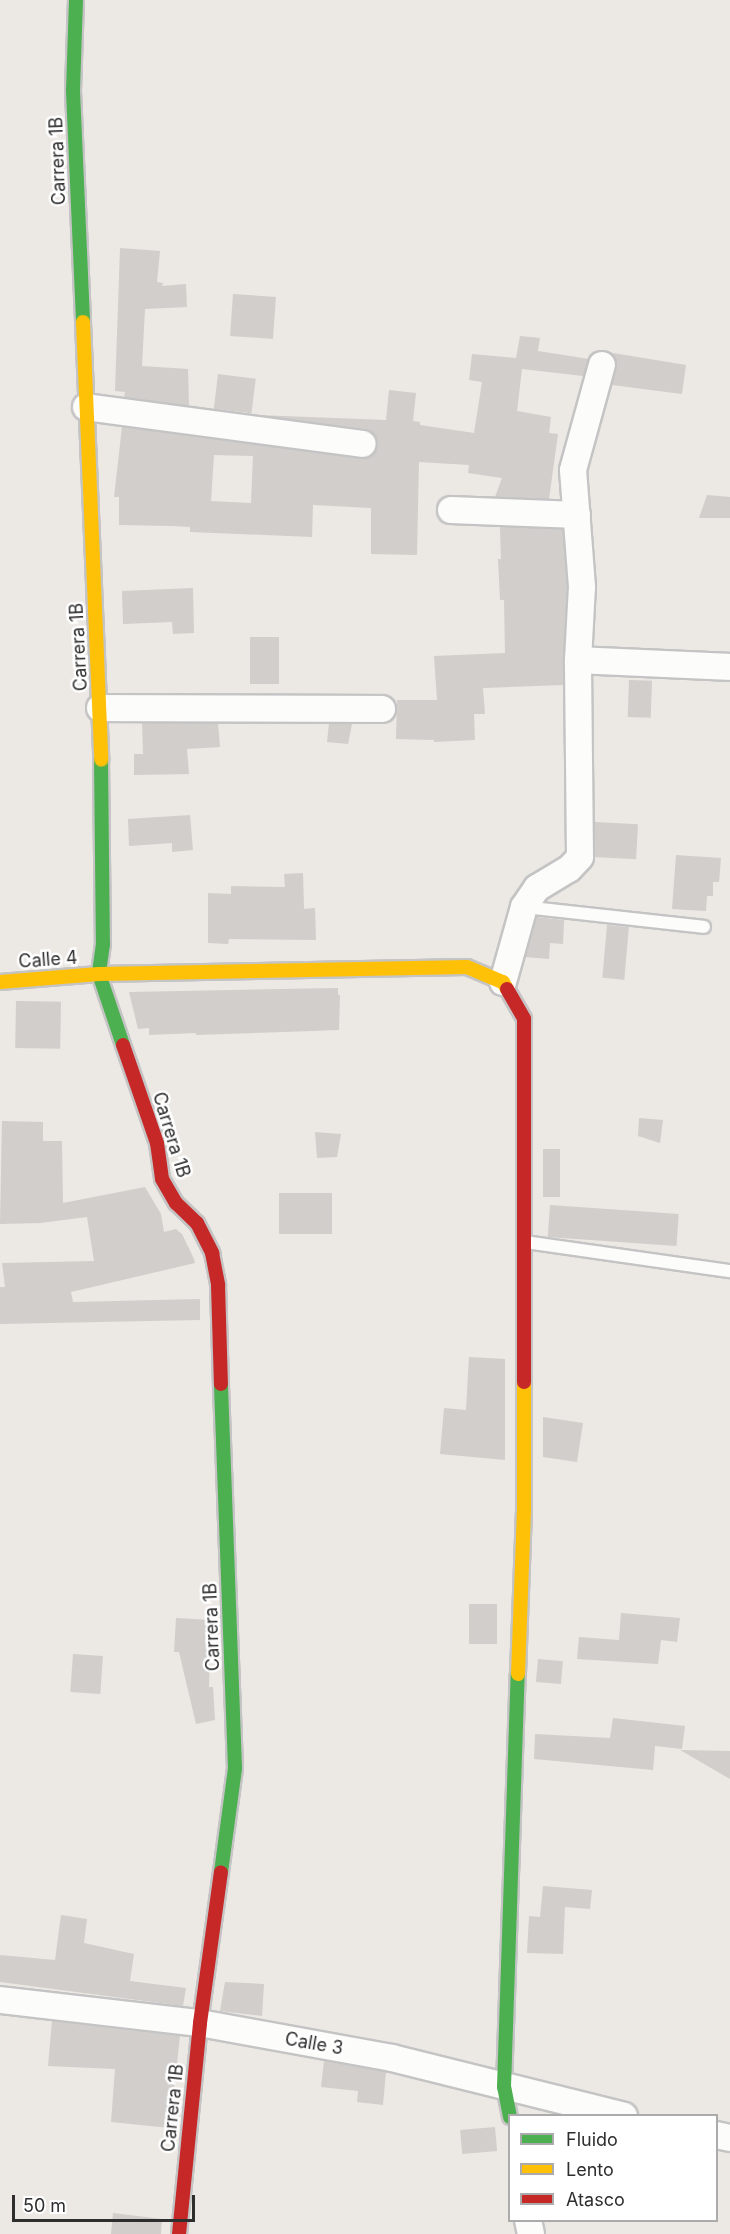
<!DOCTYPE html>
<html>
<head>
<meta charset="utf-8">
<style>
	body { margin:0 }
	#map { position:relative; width:730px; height:2234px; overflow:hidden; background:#ece8e4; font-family:Inter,sans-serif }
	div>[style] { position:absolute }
	.building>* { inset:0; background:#d1cecb; transform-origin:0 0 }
	.roads { filter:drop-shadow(2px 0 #c5c4c5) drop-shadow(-2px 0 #c5c4c5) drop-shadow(0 2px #c5c4c5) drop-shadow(0 -2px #c5c4c5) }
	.lane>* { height:12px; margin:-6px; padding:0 6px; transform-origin:6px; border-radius:6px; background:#fcfcfb }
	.street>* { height:26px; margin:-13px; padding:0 13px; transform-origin:13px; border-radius:13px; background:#fcfcfb }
	.fast>* { height:14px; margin:-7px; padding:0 7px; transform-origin:7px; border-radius:7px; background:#4caf50 }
	.slow>* { height:14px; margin:-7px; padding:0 7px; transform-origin:7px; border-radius:7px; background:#ffc107 }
	.jam>* { height:14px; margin:-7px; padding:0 7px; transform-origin:7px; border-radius:7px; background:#c62828 }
	span { translate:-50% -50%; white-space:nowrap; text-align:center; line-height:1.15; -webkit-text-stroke:5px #fff; paint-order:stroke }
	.street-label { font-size:18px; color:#2e2e2e }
	.legend { position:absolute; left:508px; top:2114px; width:210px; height:108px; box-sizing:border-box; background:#fff; border:2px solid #ababab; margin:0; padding:8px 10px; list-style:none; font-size:18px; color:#2e2e2e }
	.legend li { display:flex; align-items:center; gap:12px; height:30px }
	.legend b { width:30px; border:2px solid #ababab }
	.scale { position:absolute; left:12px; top:2195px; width:183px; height:27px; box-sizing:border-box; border:3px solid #2e2e2e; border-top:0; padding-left:8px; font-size:18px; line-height:21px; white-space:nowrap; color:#2e2e2e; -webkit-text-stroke:4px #fff; paint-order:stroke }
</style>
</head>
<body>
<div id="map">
	<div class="building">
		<div style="clip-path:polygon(120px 248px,160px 251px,157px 282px,163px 283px,162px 286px,186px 284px,187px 307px,145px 309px,142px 366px,188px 369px,189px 406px,124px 397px,125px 392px,115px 391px)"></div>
		<div style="left:233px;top:294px;width:43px;height:42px;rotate:4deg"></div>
		<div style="clip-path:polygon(evenodd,520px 336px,540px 338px,538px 351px,589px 359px,583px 376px,522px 369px,517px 411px,551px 417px,549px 433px,558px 434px,549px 499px,495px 497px,502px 478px,468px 473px,469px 465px,419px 462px,417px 555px,371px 554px,371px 508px,313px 505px,312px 537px,190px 532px,190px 527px,173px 526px,119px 525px,119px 497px,114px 497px,122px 427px,368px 458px,375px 453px,378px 445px,377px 438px,366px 429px,257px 415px,386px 420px,389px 390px,416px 393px,413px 421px,420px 422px,420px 425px,474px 433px,482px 382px,469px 380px,472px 354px,516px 358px,520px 336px,214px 455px,253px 456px,251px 503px,211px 501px,214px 455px)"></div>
		<div style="clip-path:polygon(613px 353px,686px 365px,682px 394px,612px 385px,617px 368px)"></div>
		<div style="left:218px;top:374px;width:38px;height:35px;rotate:7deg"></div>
		<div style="clip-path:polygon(707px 495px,730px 497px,730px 518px,699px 518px)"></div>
		<div style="clip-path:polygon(500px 527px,563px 529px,567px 587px,563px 685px,483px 688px,485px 714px,474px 714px,475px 740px,434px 742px,434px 740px,396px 739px,397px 700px,437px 700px,434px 656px,505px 653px,504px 600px,500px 600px,498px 559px,501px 559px)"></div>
		<div style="clip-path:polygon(193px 588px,194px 633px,173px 634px,172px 622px,123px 624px,122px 591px)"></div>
		<div style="left:250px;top:637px;width:29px;height:47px"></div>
		<div style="left:629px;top:680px;width:23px;height:37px;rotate:2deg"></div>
		<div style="clip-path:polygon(142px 723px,218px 723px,220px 747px,187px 749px,189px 774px,134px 775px,134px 754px,143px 754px)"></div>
		<div style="clip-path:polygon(306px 724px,352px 724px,348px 744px,327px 742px,329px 724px)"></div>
		<div style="clip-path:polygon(190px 815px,193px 850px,172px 852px,172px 843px,129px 846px,128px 819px)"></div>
		<div style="left:595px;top:822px;width:43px;height:35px;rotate:3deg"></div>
		<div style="clip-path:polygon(676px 855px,721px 858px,719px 882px,713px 882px,713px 896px,707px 896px,706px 911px,672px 909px)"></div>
		<div style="clip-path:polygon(303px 873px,304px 909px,315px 908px,316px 940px,229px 939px,228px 944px,208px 943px,208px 893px,231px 894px,231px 886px,285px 887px,284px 874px)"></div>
		<div style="clip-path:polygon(537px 917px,564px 920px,563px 944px,550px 943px,549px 959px,525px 957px)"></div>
		<div style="left:607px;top:925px;width:22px;height:53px;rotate:5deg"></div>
		<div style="clip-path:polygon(338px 988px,338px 995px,340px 995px,339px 1030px,196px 1035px,196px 1033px,149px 1035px,149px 1028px,138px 1029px,129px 992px)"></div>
		<div style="left:16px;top:1001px;width:45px;height:47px;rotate:1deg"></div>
		<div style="clip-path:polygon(639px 1118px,663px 1120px,660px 1143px,638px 1136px)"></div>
		<div style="clip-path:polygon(2px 1121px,43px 1122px,43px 1141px,62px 1141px,63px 1203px,145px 1187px,161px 1214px,164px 1232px,176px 1229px,182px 1234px,194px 1259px,195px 1263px,71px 1292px,73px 1302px,200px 1299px,200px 1320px,0 1324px,0 1287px,5px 1287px,2px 1263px,94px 1261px,87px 1217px,40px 1223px,0 1224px)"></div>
		<div style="clip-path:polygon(315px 1132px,341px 1134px,337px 1157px,317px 1158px)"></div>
		<div style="left:560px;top:1149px;width:48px;height:17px;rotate:90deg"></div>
		<div style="left:332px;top:1193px;width:41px;height:53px;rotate:90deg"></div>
		<div style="left:550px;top:1205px;width:129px;height:32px;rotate:4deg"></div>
		<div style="clip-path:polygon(469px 1357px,505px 1359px,505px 1460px,440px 1454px,444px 1408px,466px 1410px)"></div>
		<div style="clip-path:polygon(543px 1417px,583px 1423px,577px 1462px,543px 1457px)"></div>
		<div style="left:469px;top:1604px;width:28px;height:40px"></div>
		<div style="clip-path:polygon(621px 1613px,680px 1618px,677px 1642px,661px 1640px,658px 1664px,577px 1659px,579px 1637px,619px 1640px)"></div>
		<div style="clip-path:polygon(176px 1618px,211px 1620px,209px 1687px,213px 1687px,215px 1720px,196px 1724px,179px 1652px,174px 1652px)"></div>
		<div style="left:73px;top:1654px;width:30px;height:38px;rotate:4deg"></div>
		<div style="left:538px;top:1659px;width:25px;height:23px;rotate:5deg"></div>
		<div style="clip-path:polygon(613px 1718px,685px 1726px,682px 1749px,655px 1746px,653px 1770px,534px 1759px,535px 1734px,610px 1738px)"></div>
		<div style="clip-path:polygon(680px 1750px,730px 1751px,730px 1779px)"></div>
		<div style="clip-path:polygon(543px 1886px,592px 1890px,590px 1909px,565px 1907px,563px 1954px,527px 1953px,529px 1916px,540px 1917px)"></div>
		<div style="clip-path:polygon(61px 1915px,87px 1919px,84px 1943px,134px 1954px,130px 1981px,186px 1988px,183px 2006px,0 1982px,0 1955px,55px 1960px)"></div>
		<div style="clip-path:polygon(225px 1982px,264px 1984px,262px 2016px,220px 2011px)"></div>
		<div style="clip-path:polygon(52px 2021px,180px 2036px,170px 2128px,111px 2122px,115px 2069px,48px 2066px)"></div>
		<div style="clip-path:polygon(324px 2061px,386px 2072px,383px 2105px,357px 2102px,358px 2091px,321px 2087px)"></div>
		<div style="left:495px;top:2127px;width:24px;height:35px;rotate:85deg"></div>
		<div style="clip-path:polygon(113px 2213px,162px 2219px,161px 2234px,111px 2234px)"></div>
	</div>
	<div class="roads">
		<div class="lane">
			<div style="left:524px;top:907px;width:181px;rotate:6.3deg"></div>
			<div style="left:525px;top:1242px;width:207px;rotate:8.1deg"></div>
		</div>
		<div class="street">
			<div style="left:86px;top:407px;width:279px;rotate:7.6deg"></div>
			<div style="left:451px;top:510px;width:126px;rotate:2.3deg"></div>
			<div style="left:578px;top:660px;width:152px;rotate:2.6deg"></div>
			<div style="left:100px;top:708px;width:282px;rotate:0.2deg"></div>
			<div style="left:503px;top:982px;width:78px;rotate:-74.4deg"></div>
			<div style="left:524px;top:907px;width:23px;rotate:-56deg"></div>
			<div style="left:537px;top:888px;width:37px;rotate:-31deg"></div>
			<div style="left:569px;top:869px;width:16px;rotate:-47deg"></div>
			<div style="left:580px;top:857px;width:197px;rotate:-90.6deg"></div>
			<div style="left:578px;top:660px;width:73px;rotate:-86.9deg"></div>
			<div style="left:582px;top:587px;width:117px;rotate:-94.4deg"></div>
			<div style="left:573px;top:470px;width:109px;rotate:-74.6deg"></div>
			<div style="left:0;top:2000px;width:201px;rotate:6.6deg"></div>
			<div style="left:200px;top:2023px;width:195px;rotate:10.3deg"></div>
			<div style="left:392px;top:2058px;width:239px;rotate:14deg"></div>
			<div style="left:716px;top:2135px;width:14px;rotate:12deg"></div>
			<div style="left:528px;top:2220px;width:14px;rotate:78deg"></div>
		</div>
		<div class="fast">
			<div style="left:76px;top:0;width:91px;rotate:91.9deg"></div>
			<div style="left:73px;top:91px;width:231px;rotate:87.5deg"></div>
			<div style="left:101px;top:760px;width:184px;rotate:89.4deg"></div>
			<div style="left:103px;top:944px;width:30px;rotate:98deg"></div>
			<div style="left:99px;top:974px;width:75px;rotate:71.3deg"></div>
			<div style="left:221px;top:1872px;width:105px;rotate:-82.3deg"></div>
			<div style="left:235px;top:1768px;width:384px;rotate:-92.1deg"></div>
			<div style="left:510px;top:2117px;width:31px;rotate:-101deg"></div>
			<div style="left:504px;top:2087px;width:413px;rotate:-88.1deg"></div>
		</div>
		<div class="slow">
			<div style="left:83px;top:322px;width:438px;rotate:87.6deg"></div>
			<div style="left:0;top:982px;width:99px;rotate:-4.6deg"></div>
			<div style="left:99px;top:974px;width:368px;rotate:-1.1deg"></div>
			<div style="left:467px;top:967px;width:39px;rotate:23deg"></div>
			<div style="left:503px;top:982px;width:8px;rotate:60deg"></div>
			<div style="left:518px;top:1674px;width:162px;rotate:-87.9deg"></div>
			<div style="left:524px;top:1512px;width:130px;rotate:-90deg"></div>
		</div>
		<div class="jam">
			<div style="left:507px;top:989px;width:34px;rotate:60deg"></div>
			<div style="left:524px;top:1019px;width:363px;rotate:90deg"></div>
			<div style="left:123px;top:1045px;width:104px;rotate:70.9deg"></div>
			<div style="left:157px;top:1143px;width:36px;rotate:82deg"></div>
			<div style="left:162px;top:1179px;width:28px;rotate:60deg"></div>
			<div style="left:176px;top:1203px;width:29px;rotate:44deg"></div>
			<div style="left:197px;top:1223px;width:34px;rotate:63deg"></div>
			<div style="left:212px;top:1253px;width:33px;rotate:79deg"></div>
			<div style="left:218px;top:1285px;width:99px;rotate:88.3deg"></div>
			<div style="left:179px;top:2234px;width:212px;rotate:-84.3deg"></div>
			<div style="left:200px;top:2023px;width:152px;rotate:-82.1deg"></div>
		</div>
	</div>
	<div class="street-label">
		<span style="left:58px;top:161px;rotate:-92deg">Carrera 1B</span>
		<span style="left:79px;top:647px;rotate:-93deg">Carrera 1B</span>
		<span style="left:48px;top:960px;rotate:-4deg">Calle 4</span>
		<span style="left:171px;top:1135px;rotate:73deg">Carrera 1B</span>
		<span style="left:212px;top:1627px;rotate:-92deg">Carrera 1B</span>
		<span style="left:314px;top:2044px;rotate:10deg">Calle 3</span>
		<span style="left:173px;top:2108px;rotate:-84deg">Carrera 1B</span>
	</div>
	<ul class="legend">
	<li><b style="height:8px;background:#4caf50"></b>Fluido</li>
	<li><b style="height:8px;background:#ffc107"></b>Lento</li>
	<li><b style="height:8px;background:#c62828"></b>Atasco</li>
	</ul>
	<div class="scale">50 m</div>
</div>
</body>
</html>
